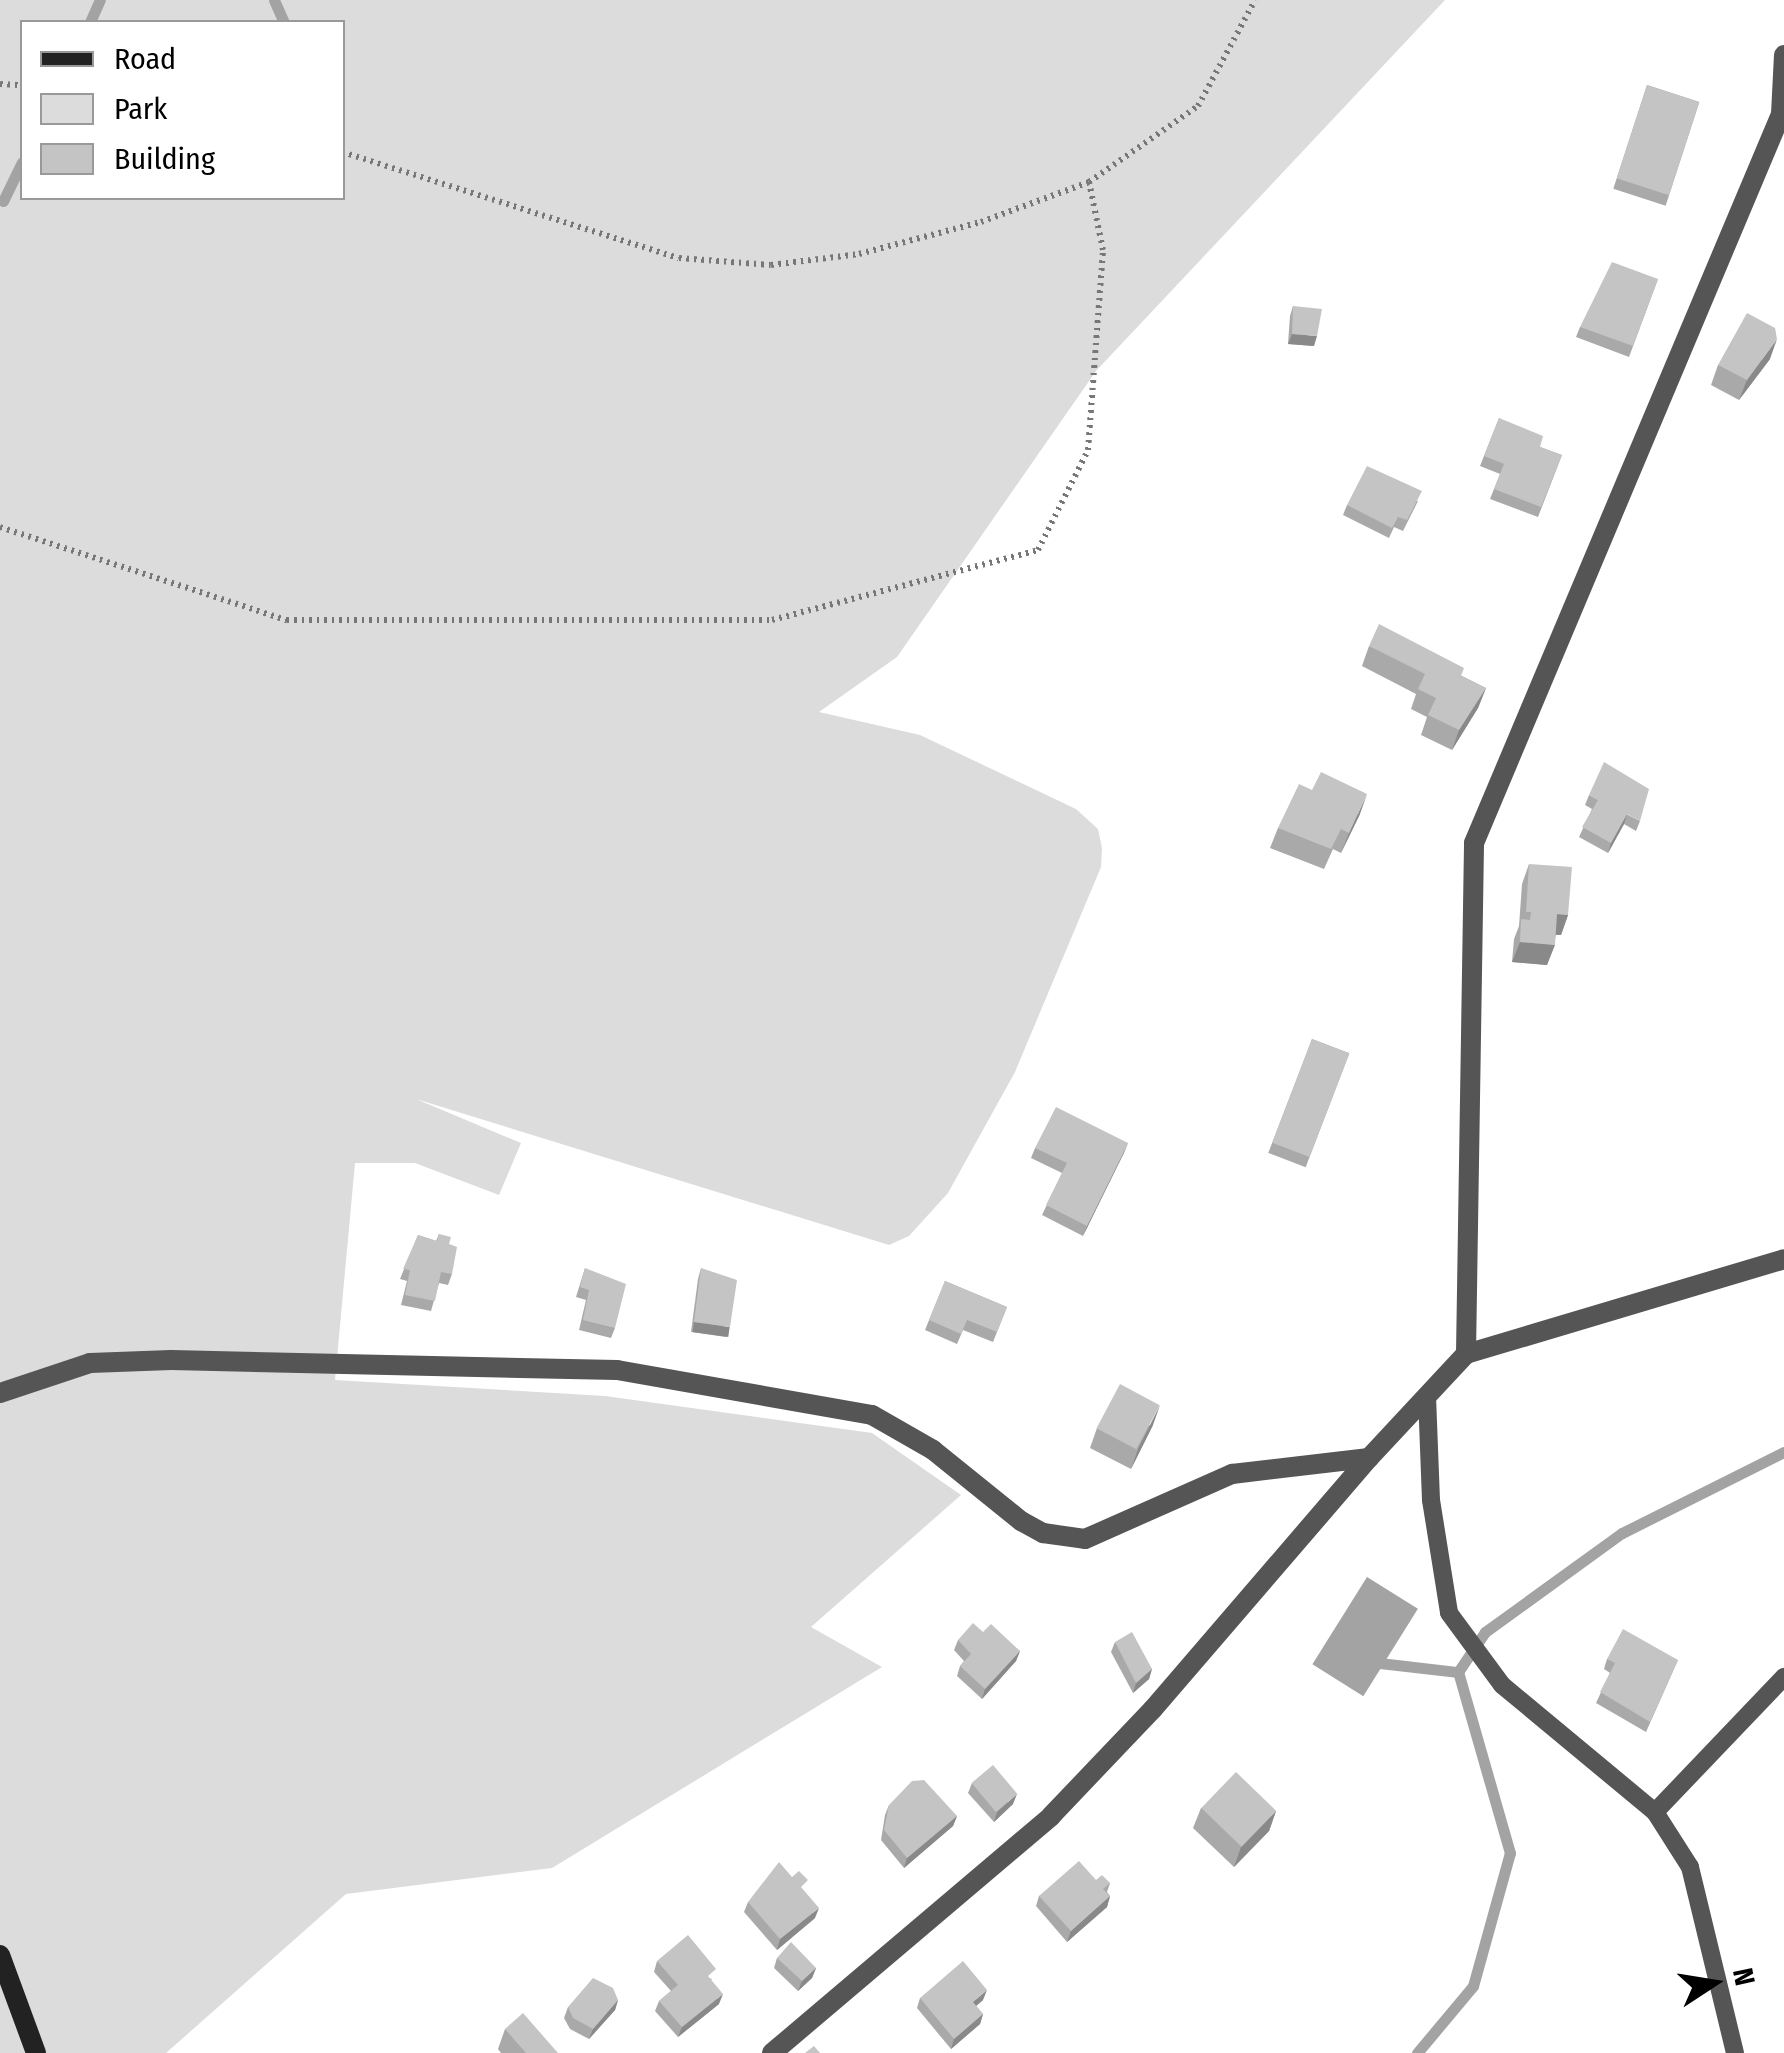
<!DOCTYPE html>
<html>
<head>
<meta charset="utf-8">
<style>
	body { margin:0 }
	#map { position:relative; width:1784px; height:2053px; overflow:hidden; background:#fff; font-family:"Fira Sans Condensed",sans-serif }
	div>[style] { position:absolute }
	.green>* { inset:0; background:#dcdcdc }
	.water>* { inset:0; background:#a3a3a3; transform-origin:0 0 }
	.stream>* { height:11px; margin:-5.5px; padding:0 5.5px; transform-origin:5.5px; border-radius:5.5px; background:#a3a3a3 }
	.path>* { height:6px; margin-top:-3px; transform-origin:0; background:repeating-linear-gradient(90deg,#777 0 2.5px,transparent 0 7.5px) }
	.lane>* { height:18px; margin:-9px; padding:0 9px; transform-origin:9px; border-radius:9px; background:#555 }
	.street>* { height:20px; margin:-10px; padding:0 10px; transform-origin:10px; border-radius:10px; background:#555 }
	.secondary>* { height:20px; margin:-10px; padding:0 10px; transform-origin:10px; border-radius:10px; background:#222 }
	.wall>* { inset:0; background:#a9a9a9; transform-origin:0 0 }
	.shaded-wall>* { inset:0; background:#898989; transform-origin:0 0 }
	.building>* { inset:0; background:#c4c4c4; transform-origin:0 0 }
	span { translate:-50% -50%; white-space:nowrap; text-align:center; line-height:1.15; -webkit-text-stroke:8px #fff; paint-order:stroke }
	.legend { position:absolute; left:20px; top:20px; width:325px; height:180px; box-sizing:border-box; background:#fff; border:2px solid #999; margin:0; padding:12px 18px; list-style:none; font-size:30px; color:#000 }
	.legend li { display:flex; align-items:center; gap:20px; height:50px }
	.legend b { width:50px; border:2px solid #999 }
	.north { position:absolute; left:1664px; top:1933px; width:100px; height:100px; -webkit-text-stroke:8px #fff; paint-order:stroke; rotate:78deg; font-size:28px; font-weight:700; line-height:40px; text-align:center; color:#000 }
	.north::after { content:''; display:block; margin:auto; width:35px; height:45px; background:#000; clip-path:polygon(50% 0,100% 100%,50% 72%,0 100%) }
</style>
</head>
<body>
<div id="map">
	<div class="green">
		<div style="clip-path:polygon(evenodd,0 0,1445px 0,1096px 371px,897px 657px,819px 712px,920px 735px,1076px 809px,1098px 829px,1102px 848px,1101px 867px,1015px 1072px,948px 1193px,909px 1236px,889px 1245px,416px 1099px,521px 1143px,499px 1195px,415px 1163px,355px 1163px,335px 1380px,605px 1396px,872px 1433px,961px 1495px,811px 1627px,882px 1667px,552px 1868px,346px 1894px,166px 2053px,0 2053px,0 0,22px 22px,342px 22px,342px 198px,22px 198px,22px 22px)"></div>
	</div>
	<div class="water">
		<div style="left:1367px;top:1577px;width:60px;height:103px;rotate:32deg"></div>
	</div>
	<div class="stream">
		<div style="left:274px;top:0;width:24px;rotate:66deg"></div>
		<div style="left:90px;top:22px;width:24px;rotate:-66deg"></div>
		<div style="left:3px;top:201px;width:43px;rotate:-64deg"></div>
		<div style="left:1371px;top:1662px;width:88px;rotate:6.6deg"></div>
		<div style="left:1417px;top:2053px;width:87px;rotate:-50.1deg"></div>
		<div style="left:1473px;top:1986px;width:138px;rotate:-74.5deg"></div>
		<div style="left:1510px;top:1853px;width:188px;rotate:-106deg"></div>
		<div style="left:1458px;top:1672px;width:48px;rotate:-56deg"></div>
		<div style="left:1485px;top:1632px;width:169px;rotate:-35.9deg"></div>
		<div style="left:1622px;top:1533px;width:181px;rotate:-26.6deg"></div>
	</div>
	<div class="path">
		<div style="left:0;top:84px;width:22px;rotate:3deg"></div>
		<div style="left:342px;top:152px;width:353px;rotate:17.5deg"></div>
		<div style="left:679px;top:258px;width:92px;rotate:4.4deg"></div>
		<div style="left:771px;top:265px;width:89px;rotate:-7.1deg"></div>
		<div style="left:859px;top:254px;width:126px;rotate:-14.7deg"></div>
		<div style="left:981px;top:222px;width:115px;rotate:-20.3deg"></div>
		<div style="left:1089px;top:182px;width:133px;rotate:-34.9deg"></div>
		<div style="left:1198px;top:106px;width:120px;rotate:-61.7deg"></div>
		<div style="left:0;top:527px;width:302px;rotate:18deg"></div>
		<div style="left:287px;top:620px;width:485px"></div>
		<div style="left:772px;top:620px;width:275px;rotate:-14.7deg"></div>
		<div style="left:1038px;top:550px;width:112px;rotate:-63.4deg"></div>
		<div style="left:1088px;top:450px;width:201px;rotate:-85.7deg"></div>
		<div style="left:1103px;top:250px;width:69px;rotate:-101.6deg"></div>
	</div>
	<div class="lane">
		<div style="left:1427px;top:1396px;width:104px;rotate:87.8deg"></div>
		<div style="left:1431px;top:1500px;width:114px;rotate:80.9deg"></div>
		<div style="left:1449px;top:1613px;width:89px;rotate:53.6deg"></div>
		<div style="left:1502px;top:1685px;width:199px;rotate:39.7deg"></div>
		<div style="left:1655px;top:1812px;width:65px;rotate:57.5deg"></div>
		<div style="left:1690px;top:1867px;width:191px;rotate:76.4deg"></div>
		<div style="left:1655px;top:1812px;width:187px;rotate:-46.3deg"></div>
	</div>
	<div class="street">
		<div style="left:1466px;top:1354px;width:511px;rotate:-89.1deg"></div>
		<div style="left:1474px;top:843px;width:791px;rotate:-67.16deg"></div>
		<div style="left:1781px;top:114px;width:59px;rotate:-87.1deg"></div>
		<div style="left:0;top:1393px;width:95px;rotate:-18.4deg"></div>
		<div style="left:90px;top:1363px;width:81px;rotate:-2.1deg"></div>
		<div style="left:171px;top:1360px;width:446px;rotate:1.3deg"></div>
		<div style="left:617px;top:1370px;width:259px;rotate:10deg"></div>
		<div style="left:872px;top:1415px;width:70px;rotate:29.8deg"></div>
		<div style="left:933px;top:1450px;width:113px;rotate:38.9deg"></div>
		<div style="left:1021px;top:1521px;width:25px;rotate:29deg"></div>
		<div style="left:1043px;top:1533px;width:42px;rotate:8.1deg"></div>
		<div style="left:1085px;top:1539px;width:161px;rotate:-23.9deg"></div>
		<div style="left:1232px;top:1474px;width:138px;rotate:-6.7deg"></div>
		<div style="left:1369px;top:1458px;width:142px;rotate:-47deg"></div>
		<div style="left:1466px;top:1354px;width:332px;rotate:-16.6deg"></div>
		<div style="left:772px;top:2053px;width:366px;rotate:-40.3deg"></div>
		<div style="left:1051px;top:1816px;width:148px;rotate:-46.4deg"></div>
		<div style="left:1153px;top:1709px;width:331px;rotate:-49.3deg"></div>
	</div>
	<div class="secondary">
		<div style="left:0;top:1955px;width:104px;rotate:69.8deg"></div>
	</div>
	<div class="wall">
		<div style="left:1647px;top:85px;width:55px;height:109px;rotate:18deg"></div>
		<div style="clip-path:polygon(1658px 279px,1629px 357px,1576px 337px,1580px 327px)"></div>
		<div style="clip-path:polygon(1293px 306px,1314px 346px,1288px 344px,1290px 316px)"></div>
		<div style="clip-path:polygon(1770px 359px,1739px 400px,1711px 385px,1718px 365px)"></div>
		<div style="clip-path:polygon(1499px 418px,1540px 447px,1562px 455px,1538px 517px,1490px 499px,1500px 474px,1480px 466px)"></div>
		<div style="clip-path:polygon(1418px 501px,1403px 531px,1394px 527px,1389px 538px,1343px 515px,1347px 505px)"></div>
		<div style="clip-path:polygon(1369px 646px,1462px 676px,1486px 688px,1478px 708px,1452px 750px,1421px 735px,1427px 717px,1411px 709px,1416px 694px,1362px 666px)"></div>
		<div style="clip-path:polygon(1589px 795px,1640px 821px,1636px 831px,1624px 824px,1608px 853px,1579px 837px,1592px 809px,1585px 805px)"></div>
		<div style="clip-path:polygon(1360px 814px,1341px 853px,1333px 849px,1324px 869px,1270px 848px,1278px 828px)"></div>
		<div style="clip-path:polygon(1529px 864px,1568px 915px,1561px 935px,1556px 935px,1547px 965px,1512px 962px,1514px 939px,1519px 926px,1522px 884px)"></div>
		<div style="left:1312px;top:1039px;width:40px;height:122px;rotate:21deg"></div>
		<div style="clip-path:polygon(1128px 1143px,1083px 1236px,1042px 1215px,1062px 1173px,1031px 1158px,1035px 1148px)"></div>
		<div style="clip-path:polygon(439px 1234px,449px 1244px,452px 1274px,448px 1285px,439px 1283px,431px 1311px,401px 1305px,407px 1281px,400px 1279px,418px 1235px,436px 1241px)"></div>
		<div style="clip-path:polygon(585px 1268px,615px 1328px,611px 1338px,579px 1330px,586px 1300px,576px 1297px)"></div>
		<div style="clip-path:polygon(701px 1268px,726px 1337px,691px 1332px,698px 1279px)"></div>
		<div style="clip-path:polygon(945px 1281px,1007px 1307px,993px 1342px,963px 1330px,957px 1344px,925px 1330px)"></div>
		<div style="clip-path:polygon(1153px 1425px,1131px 1469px,1090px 1448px,1097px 1428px)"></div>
		<div style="clip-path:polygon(983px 1632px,1020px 1651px,1016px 1661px,982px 1699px,957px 1676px,960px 1666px,964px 1661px,954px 1650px,958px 1640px)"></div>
		<div style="clip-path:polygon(1115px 1642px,1152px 1669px,1149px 1679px,1133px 1693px,1111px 1652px)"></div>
		<div style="clip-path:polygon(1607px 1659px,1678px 1660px,1646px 1732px,1596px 1703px,1610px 1673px,1604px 1669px)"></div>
		<div style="clip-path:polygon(972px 1783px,1013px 1804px,994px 1822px,968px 1793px)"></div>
		<div style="clip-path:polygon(889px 1805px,957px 1816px,953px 1826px,904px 1868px,881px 1840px,885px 1815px)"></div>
		<div style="clip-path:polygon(1201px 1808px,1276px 1811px,1269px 1831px,1234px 1867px,1193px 1828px)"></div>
		<div style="clip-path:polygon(1096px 1880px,1110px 1883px,1107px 1892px,1110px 1896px,1107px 1907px,1067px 1942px,1036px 1906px,1039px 1896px)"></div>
		<div style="clip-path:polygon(804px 1891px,815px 1918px,777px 1950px,744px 1912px,748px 1902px)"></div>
		<div style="clip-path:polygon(777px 1958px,816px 1968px,812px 1978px,798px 1991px,774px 1968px)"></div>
		<div style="clip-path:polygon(657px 1961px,712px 1979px,711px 1980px,719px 2004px,678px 2037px,655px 2011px,659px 2001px,671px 1991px,654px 1972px)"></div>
		<div style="clip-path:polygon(920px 1998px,983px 2000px,976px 2006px,983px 2014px,980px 2024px,951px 2049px,917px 2008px)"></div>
		<div style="clip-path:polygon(618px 2000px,615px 2010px,589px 2039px,570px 2029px,564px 2018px,568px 2007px)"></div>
		<div style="clip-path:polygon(505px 2029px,558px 2053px,501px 2053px,498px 2049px)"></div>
	</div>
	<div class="shaded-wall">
		<div style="clip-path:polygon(1292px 334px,1317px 336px,1314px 346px,1288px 344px)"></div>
		<div style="clip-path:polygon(1777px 339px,1770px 359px,1739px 400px,1747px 380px)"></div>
		<div style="clip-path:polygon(1486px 688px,1478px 708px,1452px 750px,1459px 730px)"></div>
		<div style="clip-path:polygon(1367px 794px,1360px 814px,1341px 853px,1349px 833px)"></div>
		<div style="clip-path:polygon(1627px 814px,1624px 824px,1608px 853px,1611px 843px)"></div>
		<div style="clip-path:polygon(1557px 914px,1568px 915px,1561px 935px,1550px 934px)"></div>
		<div style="clip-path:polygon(1520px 942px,1555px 945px,1547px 965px,1512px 962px)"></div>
		<div style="clip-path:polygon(1128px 1143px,1124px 1153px,1083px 1236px,1087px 1226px)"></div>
		<div style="left:694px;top:1322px;width:36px;height:10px;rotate:8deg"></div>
		<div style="clip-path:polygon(1160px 1405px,1153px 1425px,1131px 1469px,1138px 1449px)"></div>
		<div style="clip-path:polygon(1020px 1651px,1016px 1661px,982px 1699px,985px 1689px)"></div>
		<div style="clip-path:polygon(1152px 1669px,1149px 1679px,1133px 1693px,1136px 1683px)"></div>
		<div style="clip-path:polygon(1017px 1794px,1013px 1804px,994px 1822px,997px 1812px)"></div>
		<div style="clip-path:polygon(1276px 1811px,1269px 1831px,1234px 1867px,1241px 1847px)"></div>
		<div style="clip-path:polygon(957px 1816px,953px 1826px,904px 1868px,907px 1858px)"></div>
		<div style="clip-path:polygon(1110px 1896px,1107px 1907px,1067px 1942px,1071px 1931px)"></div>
		<div style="clip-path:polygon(819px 1908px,815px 1918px,777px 1950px,780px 1939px)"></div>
		<div style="clip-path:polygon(816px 1968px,812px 1978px,798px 1991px,802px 1981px)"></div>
		<div style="clip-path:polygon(987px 1990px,983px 2000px,969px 2012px,973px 2002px)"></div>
		<div style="clip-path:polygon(723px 1994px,719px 2004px,678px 2037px,682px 2027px)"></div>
		<div style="clip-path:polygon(618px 2000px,615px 2010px,589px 2039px,593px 2029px)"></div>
		<div style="clip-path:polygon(983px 2014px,980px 2024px,951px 2049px,954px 2039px)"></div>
	</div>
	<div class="building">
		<div style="left:1647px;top:85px;width:55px;height:98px;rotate:18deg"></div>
		<div style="clip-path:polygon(1612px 262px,1658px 279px,1633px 346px,1580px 327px)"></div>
		<div style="clip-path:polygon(1293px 306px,1322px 309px,1317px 336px,1292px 334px)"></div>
		<div style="clip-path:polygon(1747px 313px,1775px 328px,1777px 339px,1747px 380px,1718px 365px)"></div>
		<div style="clip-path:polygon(1499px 418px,1543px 436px,1540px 447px,1562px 455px,1541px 507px,1494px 489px,1504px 464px,1484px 456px)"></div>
		<div style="clip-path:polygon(1367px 466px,1422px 491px,1407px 520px,1398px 517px,1392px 528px,1347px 505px)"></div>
		<div style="clip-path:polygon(1379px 624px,1464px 668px,1461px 676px,1486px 688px,1459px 730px,1428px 715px,1436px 698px,1418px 689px,1425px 674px,1369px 646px)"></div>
		<div style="clip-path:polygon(1604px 762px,1649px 789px,1640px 821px,1627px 814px,1611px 843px,1582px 827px,1598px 800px,1589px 795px)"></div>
		<div style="clip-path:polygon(1321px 772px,1367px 794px,1349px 833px,1341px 829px,1331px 849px,1278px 828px,1299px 784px,1312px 790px)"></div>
		<div style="clip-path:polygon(1529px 864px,1572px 867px,1568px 915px,1557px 914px,1555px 945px,1520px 942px,1521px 919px,1530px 920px,1531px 912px,1526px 912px)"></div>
		<div style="left:1312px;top:1039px;width:40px;height:111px;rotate:21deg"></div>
		<div style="clip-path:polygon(1056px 1107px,1128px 1143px,1087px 1226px,1046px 1205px,1067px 1163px,1035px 1148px)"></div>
		<div style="clip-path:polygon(439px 1234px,451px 1237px,449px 1244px,457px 1247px,452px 1274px,441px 1272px,435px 1301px,405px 1295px,410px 1270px,403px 1269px,418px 1235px,437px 1241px)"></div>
		<div style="clip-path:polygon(585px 1268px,626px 1284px,615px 1328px,583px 1320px,589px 1290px,580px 1287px)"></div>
		<div style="clip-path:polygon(701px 1268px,737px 1280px,730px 1327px,694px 1322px)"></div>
		<div style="clip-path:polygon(945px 1281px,1007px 1307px,997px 1332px,967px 1320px,961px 1334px,929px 1320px)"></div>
		<div style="left:1120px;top:1384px;width:45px;height:50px;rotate:28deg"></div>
		<div style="clip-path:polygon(973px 1623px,983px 1632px,991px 1624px,1020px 1651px,985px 1689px,960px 1666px,971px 1654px,958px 1640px)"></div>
		<div style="clip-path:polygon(1623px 1629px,1678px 1660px,1650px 1722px,1600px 1692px,1615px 1663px,1607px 1659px)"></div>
		<div style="clip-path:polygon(1132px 1632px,1152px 1669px,1136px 1683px,1115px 1642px)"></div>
		<div style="left:993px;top:1765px;width:38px;height:28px;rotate:50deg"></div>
		<div style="left:1236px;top:1772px;width:56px;height:50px;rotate:44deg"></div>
		<div style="clip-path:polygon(924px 1780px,957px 1816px,907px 1858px,884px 1830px,889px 1805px,912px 1781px)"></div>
		<div style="clip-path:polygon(1079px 1861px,1096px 1880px,1102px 1875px,1110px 1883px,1103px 1889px,1110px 1896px,1071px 1931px,1039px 1896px)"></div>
		<div style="clip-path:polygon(779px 1862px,792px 1877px,799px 1871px,808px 1880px,801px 1887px,819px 1908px,780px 1939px,748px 1902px)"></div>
		<div style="clip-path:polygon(688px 1935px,716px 1969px,708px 1976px,723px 1994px,682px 2027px,659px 2001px,678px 1985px,657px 1961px)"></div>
		<div style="clip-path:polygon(791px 1942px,816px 1968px,802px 1981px,777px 1958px)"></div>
		<div style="clip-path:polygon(963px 1961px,987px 1990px,973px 2002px,983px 2014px,954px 2039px,920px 1998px)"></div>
		<div style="clip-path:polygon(593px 1978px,613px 1988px,618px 2000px,593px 2029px,573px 2018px,568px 2007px)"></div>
		<div style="clip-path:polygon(523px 2013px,558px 2053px,526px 2053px,505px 2029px)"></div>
		<div style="clip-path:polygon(814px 2046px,820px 2053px,805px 2053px)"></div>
	</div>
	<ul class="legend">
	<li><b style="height:12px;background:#222"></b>Road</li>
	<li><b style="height:28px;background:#dcdcdc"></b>Park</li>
	<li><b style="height:28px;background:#c4c4c4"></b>Building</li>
	</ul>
	<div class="north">N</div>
</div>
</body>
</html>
